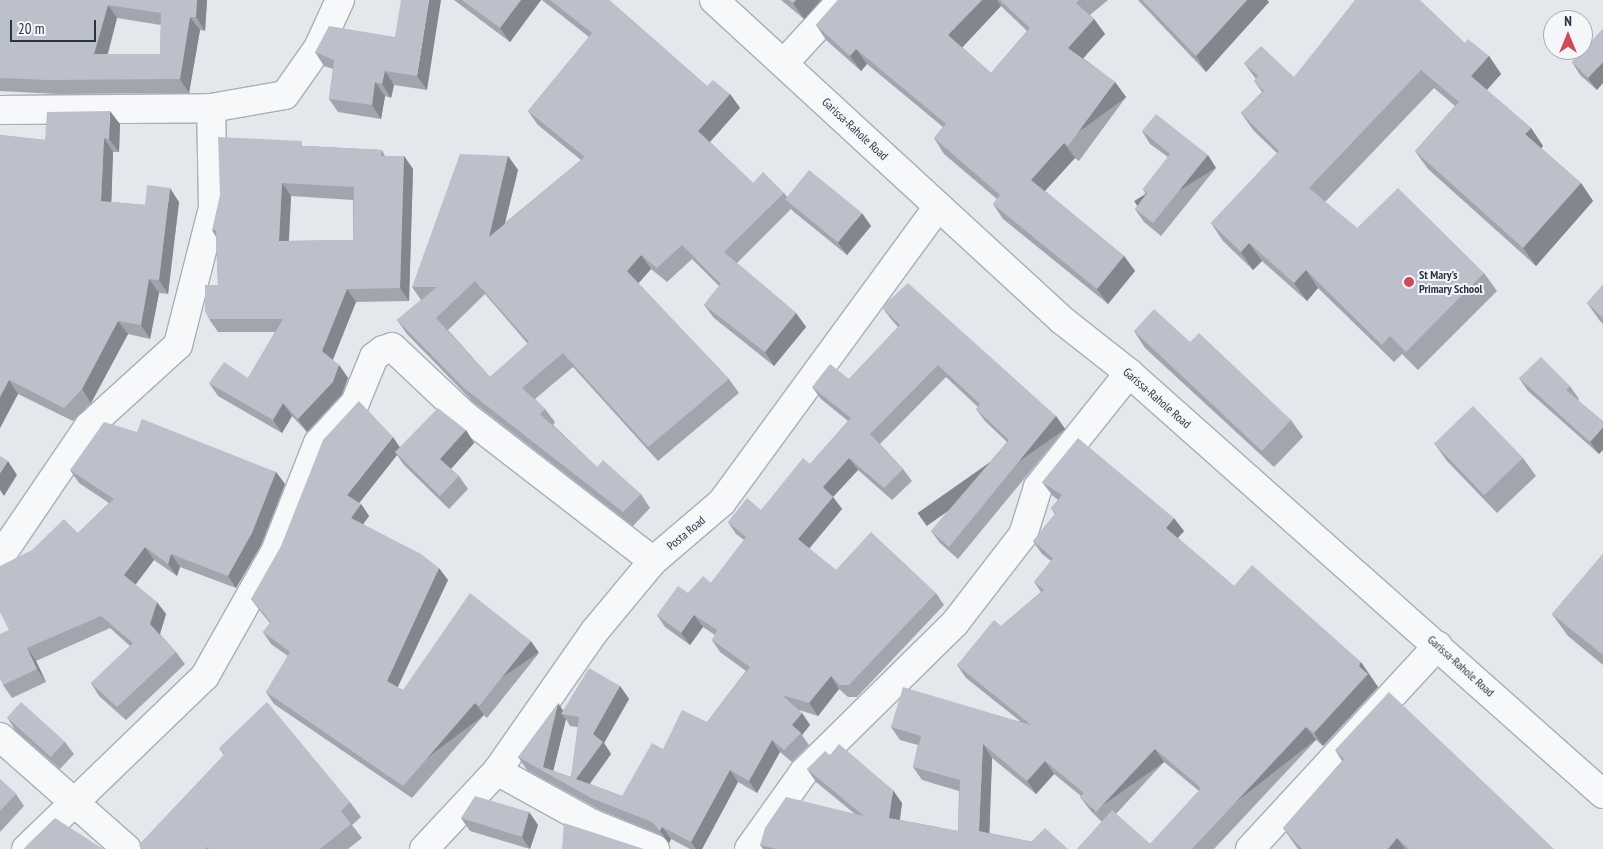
<!DOCTYPE html>
<html>
<head>
<meta charset="utf-8">
<style>
	body { margin:0 }
	#map { position:relative; width:1603px; height:849px; overflow:hidden; background:#e4e7ec; font-family:"PT Sans Narrow",sans-serif }
	div>[style] { position:absolute }
	.roads { filter:drop-shadow(1px 0 #a9aeb7) drop-shadow(-1px 0 #a9aeb7) drop-shadow(0 1px #a9aeb7) drop-shadow(0 -1px #a9aeb7) }
	.street>* { height:28px; margin:-14px; padding:0 14px; transform-origin:14px; border-radius:14px; background:#f7f8fa }
	.wall>* { inset:0; background:#a1a5ae }
	.shaded-wall>* { inset:0; background:#83868d; transform-origin:0 0 }
	.building>* { inset:0; background:#bbc0ca; transform-origin:0 0 }
	.dots>* { width:14px; height:14px; translate:-50% -50%; box-sizing:border-box; border:2px solid #f4f6f9; border-radius:50% }
	span { translate:-50% -50%; white-space:nowrap; text-align:center; line-height:1.15; -webkit-text-stroke:4px #f4f6f9; paint-order:stroke }
	.street-label { font-size:12px; color:#2b3445 }
	.poi-label { font-size:12px; color:#2b3445; font-weight:700 }
	.left { translate:0 -50%; text-align:left }
	.north { position:absolute; left:1543px; top:10px; width:50px; height:50px; box-sizing:border-box; background:#f4f6f9; border:1px solid #a4a8b1; border-radius:50%; rotate:0deg; font-size:14px; font-weight:700; line-height:20px; text-align:center; color:#2b3445 }
	.north::after { content:''; display:block; margin:auto; width:18px; height:22px; background:#d1495b; clip-path:polygon(50% 0,100% 100%,50% 72%,0 100%) }
	.scale { position:absolute; left:10px; top:20px; width:86px; height:22px; box-sizing:border-box; border:2px solid #2b3445; border-top:0; padding-left:6px; font-size:15px; line-height:18px; white-space:nowrap; color:#2b3445; -webkit-text-stroke:4px #f4f6f9; paint-order:stroke }
</style>
</head>
<body>
<div id="map">
	<div class="roads">
		<div class="street">
			<div style="left:714px;top:0;width:474px;rotate:42.6deg"></div>
			<div style="left:1063px;top:321px;width:84px;rotate:38.2deg"></div>
			<div style="left:1129px;top:373px;width:634px;rotate:41.61deg"></div>
			<div style="left:784px;top:63px;width:86px;rotate:-47.4deg"></div>
			<div style="left:0;top:110px;width:211px;rotate:-0.5deg"></div>
			<div style="left:211px;top:108px;width:75px;rotate:-10deg"></div>
			<div style="left:285px;top:95px;width:57px;rotate:-54.9deg"></div>
			<div style="left:318px;top:48px;width:53px;rotate:-65.4deg"></div>
			<div style="left:0;top:557px;width:158px;rotate:-55.8deg"></div>
			<div style="left:89px;top:426px;width:120px;rotate:-42.3deg"></div>
			<div style="left:178px;top:345px;width:141px;rotate:-75.7deg"></div>
			<div style="left:213px;top:208px;width:100px;rotate:-91.1deg"></div>
			<div style="left:0;top:737px;width:169px;rotate:41.4deg"></div>
			<div style="left:497px;top:771px;width:110px;rotate:28.9deg"></div>
			<div style="left:593px;top:824px;width:67px;rotate:22deg"></div>
			<div style="left:26px;top:849px;width:249px;rotate:-44deg"></div>
			<div style="left:205px;top:676px;width:142px;rotate:-60.6deg"></div>
			<div style="left:275px;top:552px;width:117px;rotate:-68.5deg"></div>
			<div style="left:318px;top:443px;width:54px;rotate:-47.2deg"></div>
			<div style="left:355px;top:403px;width:50px;rotate:-67.6deg"></div>
			<div style="left:374px;top:357px;width:11px;rotate:-38deg"></div>
			<div style="left:383px;top:350px;width:9px;rotate:-18deg"></div>
			<div style="left:392px;top:347px;width:98px;rotate:43.3deg"></div>
			<div style="left:463px;top:414px;width:240px;rotate:37.7deg"></div>
			<div style="left:424px;top:849px;width:107px;rotate:-46.9deg"></div>
			<div style="left:497px;top:771px;width:169px;rotate:-55.1deg"></div>
			<div style="left:594px;top:632px;width:92px;rotate:-50.3deg"></div>
			<div style="left:653px;top:561px;width:91px;rotate:-40.5deg"></div>
			<div style="left:722px;top:502px;width:366px;rotate:-53.8deg"></div>
			<div style="left:749px;top:849px;width:95px;rotate:-54.5deg"></div>
			<div style="left:804px;top:772px;width:212px;rotate:-44.6deg"></div>
			<div style="left:955px;top:623px;width:111px;rotate:-52.3deg"></div>
			<div style="left:1023px;top:535px;width:50px;rotate:-72.6deg"></div>
			<div style="left:1038px;top:487px;width:146px;rotate:-51.4deg"></div>
			<div style="left:1250px;top:849px;width:277px;rotate:-47.3deg"></div>
		</div>
	</div>
	<div class="wall">
		<div style="clip-path:polygon(evenodd,0 0,207px 0,205px 31px,200px 30px,189px 93px,57px 94px,0 91px,0 0,117px 18px,161px 25px,160px 54px,108px 54px,117px 18px)"></div>
		<div style="clip-path:polygon(454px 0,541px 0,510px 42px)"></div>
		<div style="clip-path:polygon(evenodd,542px 0,609px 0,707px 86px,730px 94px,740px 108px,710px 142px,753px 183px,784px 193px,787px 197px,871px 226px,847px 255px,794px 212px,791px 209px,737px 263px,796px 313px,806px 327px,774px 366px,714px 318px,704px 305px,719px 286px,692px 259px,667px 282px,651px 269px,638px 283px,729px 379px,739px 393px,658px 461px,573px 367px,535px 399px,545px 409px,555px 422px,553px 425px,597px 467px,641px 494px,650px 508px,633px 526px,473px 402px,407px 334px,397px 320px,421px 300px,412px 287px,508px 156px,518px 170px,505px 223px,581px 160px,538px 125px,528px 111px,589px 37px,542px 0,485px 294px,528px 344px,490px 377px,448px 330px,485px 294px)"></div>
		<div style="clip-path:polygon(781px 0,821px 0,804px 19px)"></div>
		<div style="clip-path:polygon(evenodd,838px 0,1108px 0,1090px 15px,1094px 19px,1105px 34px,1083px 58px,1115px 82px,1126px 97px,1079px 161px,1075px 158px,1045px 191px,1124px 256px,1135px 271px,1108px 304px,1003px 219px,993px 204px,997px 199px,944px 154px,934px 138px,943px 127px,867px 64px,861px 71px,826px 40px,816px 25px,838px 0,1001px 6px,1027px 31px,991px 73px,962px 47px,1001px 6px)"></div>
		<div style="clip-path:polygon(1138px 0,1267px 0,1269px 2px,1206px 72px)"></div>
		<div style="clip-path:polygon(1603px 29px,1597px 90px,1580px 75px,1572px 62px)"></div>
		<div style="clip-path:polygon(395px 37px,427px 90px,394px 85px,391px 98px,385px 96px,381px 119px,338px 112px,329px 99px,333px 69px,324px 66px,315px 52px)"></div>
		<div style="clip-path:polygon(1465px 43px,1489px 56px,1501px 74px,1487px 90px,1531px 128px,1543px 146px,1541px 148px,1581px 183px,1593px 201px,1536px 266px,1428px 169px,1415px 151px,1455px 106px,1434px 88px,1325px 202px,1357px 228px,1484px 273px,1497px 291px,1418px 370px,1402px 354px,1394px 362px,1318px 288px,1307px 301px,1262px 261px,1253px 270px,1223px 241px,1211px 223px,1277px 153px,1254px 131px,1241px 113px,1262px 92px,1254px 81px,1256px 79px,1244px 63px,1294px 77px)"></div>
		<div style="clip-path:polygon(120px 124px,119px 152px,113px 152px,111px 202px,145px 205px,179px 202px,168px 294px,159px 293px,150px 339px,128px 334px,91px 403px,73px 421px,18px 394px,0 428px,0 135px,45px 140px)"></div>
		<div style="clip-path:polygon(1142px 131px,1216px 168px,1161px 236px,1144px 222px,1135px 209px,1146px 195px,1143px 189px,1168px 157px,1150px 144px)"></div>
		<div style="clip-path:polygon(evenodd,306px 146px,382px 150px,385px 156px,404px 156px,413px 169px,409px 301px,356px 302px,333px 360px,339px 365px,348px 378px,342px 394px,307px 432px,292px 416px,282px 433px,218px 396px,209px 383px,248px 378px,275px 332px,218px 332px,209px 319px,218px 285px,216px 237px,212px 230px,306px 146px,291px 196px,353px 200px,353px 240px,289px 241px,291px 196px)"></div>
		<div style="clip-path:polygon(1603px 285px,1603px 324px,1600px 321px,1587px 303px)"></div>
		<div style="clip-path:polygon(evenodd,882px 307px,1056px 416px,1065px 429px,958px 559px,940px 543px,931px 531px,1007px 442px,985px 421px,976px 409px,978px 407px,946px 377px,880px 444px,903px 469px,912px 481px,892px 500px,858px 470px,833px 497px,842px 509px,809px 549px,836px 570px,936px 593px,944px 605px,857px 697px,848px 697px,839px 689px,818px 716px,799px 710px,802px 713px,810px 725px,802px 735px,809px 745px,792px 762px,780px 752px,757px 793px,738px 782px,702px 849px,690px 849px,671px 839px,669px 843px,661px 835px,600px 810px,527px 770px,518px 757px,563px 710px,620px 686px,629px 699px,604px 743px,611px 754px,590px 784px,622px 796px,663px 749px,707px 722px,746px 671px,720px 652px,712px 640px,715px 635px,703px 627px,690px 645px,665px 627px,657px 615px,688px 593px,711px 583px,744px 540px,736px 534px,728px 522px,761px 510px,810px 464px,848px 421px,821px 399px,812px 387px,849px 379px,898px 327px,891px 319px,882px 307px,566px 719px,570px 726px,578px 727px,571px 777px,553px 771px,566px 719px)"></div>
		<div style="clip-path:polygon(1134px 331px,1190px 342px,1291px 420px,1303px 437px,1274px 467px,1145px 348px)"></div>
		<div style="clip-path:polygon(1519px 378px,1570px 386px,1579px 399px,1578px 400px,1599px 454px,1528px 391px)"></div>
		<div style="clip-path:polygon(466px 430px,474px 443px,451px 469px,459px 476px,468px 489px,449px 509px,404px 465px,397px 455px,359px 503px,361px 504px,369px 516px,363px 524px,448px 580px,397px 687px,403px 690px,539px 653px,487px 718px,484px 715px,412px 798px,274px 704px,266px 692px,288px 656px,271px 644px,263px 632px,270px 623px,260px 611px,251px 599px,400px 447px)"></div>
		<div style="clip-path:polygon(137px 432px,276px 472px,285px 484px,261px 545px,236px 588px,180px 567px,177px 576px,154px 560px,135px 584px,166px 614px,160px 634px,176px 652px,185px 664px,126px 720px,99px 696px,91px 683px,130px 646px,110px 628px,36px 661px,46px 682px,12px 698px,3px 685px,9px 630px,78px 533px,109px 503px,79px 483px,70px 470px)"></div>
		<div style="clip-path:polygon(1434px 443px,1523px 458px,1536px 476px,1497px 513px,1447px 461px)"></div>
		<div style="clip-path:polygon(evenodd,1042px 482px,1184px 531px,1178px 538px,1234px 586px,1371px 676px,1370px 676px,1378px 687px,1323px 746px,1316px 740px,1214px 849px,1077px 849px,1102px 822px,1090px 810px,1080px 797px,1081px 796px,1054px 774px,1036px 794px,992px 758px,989px 833px,1068px 849px,763px 849px,760px 845px,855px 814px,816px 782px,807px 769px,830px 755px,902px 803px,900px 820px,958px 831px,959px 791px,922px 780px,913px 767px,918px 745px,900px 740px,891px 727px,1020px 721px,966px 678px,957px 665px,1001px 626px,1041px 592px,1034px 582px,1051px 561px,1042px 554px,1033px 541px,1055px 514px,1051px 508px,1058px 500px,1052px 495px,1042px 482px,1164px 762px,1199px 791px,1150px 844px,1116px 814px,1164px 762px)"></div>
		<div style="clip-path:polygon(1603px 554px,1603px 665px,1568px 636px,1552px 614px)"></div>
		<div style="clip-path:polygon(7px 717px,65px 742px,74px 754px,60px 769px,15px 730px)"></div>
		<div style="clip-path:polygon(219px 748px,350px 802px,361px 817px,352px 825px,362px 838px,348px 849px,142px 849px,139px 845px,224px 755px)"></div>
		<div style="clip-path:polygon(1335px 750px,1554px 849px,1298px 849px,1283px 828px,1342px 761px)"></div>
		<div style="clip-path:polygon(0 779px,16px 794px,24px 806px,0 832px)"></div>
		<div style="clip-path:polygon(529px 812px,538px 825px,530px 849px,470px 831px,461px 818px)"></div>
	</div>
	<div class="shaded-wall">
		<div style="clip-path:polygon(197px 0,207px 0,205px 31px,196px 17px)"></div>
		<div style="clip-path:polygon(429px 0,441px 0,427px 90px,417px 76px)"></div>
		<div style="clip-path:polygon(521px 0,541px 0,510px 42px,500px 28px)"></div>
		<div style="clip-path:polygon(796px 0,821px 0,804px 19px,793px 3px)"></div>
		<div style="clip-path:polygon(982px 0,997px 0,1001px 6px,959px 51px,948px 35px)"></div>
		<div style="clip-path:polygon(1247px 0,1267px 0,1269px 2px,1206px 72px,1196px 56px)"></div>
		<div style="clip-path:polygon(108px 5px,117px 18px,104px 67px,94px 54px)"></div>
		<div style="clip-path:polygon(190px 17px,200px 30px,189px 93px,180px 79px)"></div>
		<div style="clip-path:polygon(1094px 19px,1105px 34px,1079px 63px,1068px 48px)"></div>
		<div style="clip-path:polygon(856px 49px,867px 64px,861px 71px,850px 56px)"></div>
		<div style="clip-path:polygon(1489px 56px,1501px 74px,1483px 94px,1471px 76px)"></div>
		<div style="clip-path:polygon(1603px 62px,1603px 83px,1597px 90px,1588px 78px)"></div>
		<div style="clip-path:polygon(385px 71px,394px 85px,391px 98px,382px 84px)"></div>
		<div style="clip-path:polygon(375px 82px,385px 96px,381px 119px,372px 105px)"></div>
		<div style="left:1115px;top:82px;width:19px;height:79px;rotate:54deg"></div>
		<div style="clip-path:polygon(730px 94px,740px 108px,708px 144px,698px 131px)"></div>
		<div style="clip-path:polygon(110px 111px,120px 124px,119px 152px,109px 139px)"></div>
		<div style="clip-path:polygon(1531px 128px,1543px 146px,1538px 152px,1525px 134px)"></div>
		<div style="clip-path:polygon(104px 138px,113px 152px,111px 214px,101px 201px)"></div>
		<div style="clip-path:polygon(1064px 143px,1075px 158px,1041px 195px,1031px 180px)"></div>
		<div style="left:1208px;top:155px;width:15px;height:87px;rotate:58deg"></div>
		<div style="clip-path:polygon(404px 156px,413px 169px,409px 301px,400px 288px)"></div>
		<div style="clip-path:polygon(508px 156px,518px 170px,498px 251px,489px 237px)"></div>
		<div style="clip-path:polygon(282px 183px,291px 196px,288px 254px,279px 241px)"></div>
		<div style="clip-path:polygon(1581px 183px,1593px 201px,1536px 266px,1523px 248px)"></div>
		<div style="clip-path:polygon(170px 188px,179px 202px,168px 294px,159px 280px)"></div>
		<div style="clip-path:polygon(862px 213px,871px 226px,847px 255px,838px 243px)"></div>
		<div style="clip-path:polygon(1249px 243px,1262px 261px,1253px 270px,1241px 252px)"></div>
		<div style="clip-path:polygon(641px 255px,651px 269px,637px 285px,627px 271px)"></div>
		<div style="clip-path:polygon(1124px 256px,1135px 271px,1108px 304px,1097px 289px)"></div>
		<div style="clip-path:polygon(1306px 270px,1318px 288px,1307px 301px,1294px 283px)"></div>
		<div style="clip-path:polygon(149px 279px,159px 293px,150px 339px,141px 325px)"></div>
		<div style="clip-path:polygon(347px 289px,356px 302px,331px 364px,322px 351px)"></div>
		<div style="clip-path:polygon(796px 313px,806px 327px,774px 366px,765px 352px)"></div>
		<div style="clip-path:polygon(118px 321px,128px 334px,91px 403px,82px 389px)"></div>
		<div style="clip-path:polygon(339px 365px,348px 378px,342px 394px,307px 432px,298px 419px)"></div>
		<div style="clip-path:polygon(9px 380px,18px 394px,0 428px,0 397px)"></div>
		<div style="clip-path:polygon(283px 403px,292px 416px,282px 433px,273px 420px)"></div>
		<div style="left:1056px;top:416px;width:16px;height:169px;rotate:55deg"></div>
		<div style="clip-path:polygon(1603px 427px,1603px 450px,1599px 454px,1590px 442px)"></div>
		<div style="clip-path:polygon(466px 430px,474px 443px,449px 471px,440px 459px)"></div>
		<div style="clip-path:polygon(393px 437px,401px 449px,395px 452px,397px 455px,356px 507px,347px 495px)"></div>
		<div style="clip-path:polygon(849px 458px,858px 470px,831px 499px,823px 487px)"></div>
		<div style="clip-path:polygon(8px 461px,17px 475px,4px 496px,0 490px,0 473px)"></div>
		<div style="clip-path:polygon(276px 472px,285px 484px,261px 545px,236px 588px,228px 576px)"></div>
		<div style="clip-path:polygon(833px 497px,842px 509px,806px 552px,798px 539px)"></div>
		<div style="clip-path:polygon(361px 504px,369px 516px,359px 530px,351px 518px)"></div>
		<div style="clip-path:polygon(1174px 518px,1184px 531px,1175px 541px,1166px 528px)"></div>
		<div style="clip-path:polygon(145px 547px,154px 560px,133px 588px,124px 575px)"></div>
		<div style="clip-path:polygon(171px 554px,180px 567px,177px 576px,168px 564px)"></div>
		<div style="clip-path:polygon(439px 568px,448px 580px,395px 693px,387px 681px)"></div>
		<div style="clip-path:polygon(157px 602px,166px 614px,159px 637px,150px 624px)"></div>
		<div style="clip-path:polygon(694px 615px,703px 627px,690px 645px,681px 633px)"></div>
		<div style="left:531px;top:641px;width:14px;height:83px;rotate:56deg"></div>
		<div style="clip-path:polygon(27px 648px,36px 661px,46px 682px,37px 669px)"></div>
		<div style="clip-path:polygon(1361px 662px,1378px 687px,1323px 746px,1314px 733px)"></div>
		<div style="clip-path:polygon(831px 676px,839px 689px,818px 716px,809px 703px)"></div>
		<div style="clip-path:polygon(620px 686px,629px 699px,604px 743px,611px 754px,584px 791px,576px 779px,593px 734px)"></div>
		<div style="left:475px;top:703px;width:15px;height:110px;rotate:53deg"></div>
		<div style="clip-path:polygon(558px 703px,566px 715px,561px 714px,566px 719px,552px 776px,543px 767px)"></div>
		<div style="clip-path:polygon(802px 713px,810px 725px,802px 735px,801px 733px,792px 725px)"></div>
		<div style="left:1306px;top:727px;width:16px;height:167px;rotate:52deg"></div>
		<div style="clip-path:polygon(772px 740px,780px 752px,757px 793px,749px 781px)"></div>
		<div style="clip-path:polygon(983px 744px,992px 758px,989px 845px,979px 831px)"></div>
		<div style="left:1155px;top:749px;width:16px;height:86px;rotate:55deg"></div>
		<div style="clip-path:polygon(1045px 761px,1054px 774px,1036px 794px,1027px 781px)"></div>
		<div style="clip-path:polygon(730px 770px,738px 782px,702px 849px,696px 849px,691px 842px)"></div>
		<div style="clip-path:polygon(893px 790px,902px 803px,898px 831px,889px 818px)"></div>
		<div style="clip-path:polygon(529px 812px,538px 825px,530px 849px,522px 837px)"></div>
		<div style="clip-path:polygon(662px 827px,671px 839px,669px 843px,660px 831px)"></div>
		<div style="clip-path:polygon(1397px 838px,1405px 849px,1388px 849px)"></div>
	</div>
	<div class="building">
		<div style="clip-path:polygon(evenodd,0 0,197px 0,196px 17px,190px 17px,180px 79px,48px 80px,0 78px,0 0,108px 5px,161px 13px,160px 54px,94px 54px,108px 5px)"></div>
		<div style="clip-path:polygon(401px 0,429px 0,417px 76px,385px 71px,382px 84px,375px 82px,372px 105px,329px 99px,334px 60px,315px 52px,329px 26px,395px 37px)"></div>
		<div style="clip-path:polygon(462px 0,521px 0,500px 28px)"></div>
		<div style="clip-path:polygon(evenodd,550px 0,609px 0,707px 86px,713px 80px,730px 94px,698px 131px,753px 183px,763px 172px,784px 193px,724px 252px,796px 313px,765px 352px,704px 305px,721px 284px,682px 245px,657px 268px,641px 255px,627px 271px,729px 379px,648px 447px,563px 353px,522px 388px,545px 409px,540px 414px,597px 467px,603px 460px,641px 494px,623px 512px,464px 388px,397px 320px,437px 287px,412px 287px,460px 154px,508px 156px,489px 237px,585px 157px,528px 111px,592px 33px,550px 0,475px 281px,529px 342px,490px 377px,436px 318px,475px 281px)"></div>
		<div style="clip-path:polygon(789px 0,796px 0,793px 3px)"></div>
		<div style="clip-path:polygon(838px 0,982px 0,948px 35px,991px 73px,1030px 28px,1000px 0,1079px 0,1076px 3px,1094px 19px,1068px 48px,1115px 82px,1068px 146px,1064px 143px,1031px 180px,1124px 256px,1097px 289px,993px 204px,1000px 195px,934px 138px,946px 124px,856px 49px,850px 56px,816px 25px)"></div>
		<div style="clip-path:polygon(1142px 0,1247px 0,1196px 56px)"></div>
		<div style="clip-path:polygon(1355px 0,1420px 0,1465px 43px,1468px 39px,1489px 56px,1471px 76px,1531px 128px,1525px 134px,1581px 183px,1523px 248px,1415px 151px,1459px 102px,1421px 70px,1309px 188px,1357px 228px,1398px 188px,1484px 273px,1406px 352px,1390px 336px,1382px 345px,1306px 270px,1294px 283px,1249px 243px,1241px 252px,1211px 223px,1279px 151px,1241px 113px,1264px 91px,1254px 81px,1258px 76px,1244px 63px,1261px 46px,1294px 77px)"></div>
		<div style="clip-path:polygon(1603px 29px,1603px 62px,1588px 78px,1572px 62px)"></div>
		<div style="clip-path:polygon(110px 111px,109px 139px,104px 138px,101px 201px,145px 205px,147px 185px,170px 188px,159px 280px,149px 279px,141px 325px,118px 321px,82px 389px,64px 408px,9px 380px,0 397px,0 135px,45px 140px,47px 112px)"></div>
		<div style="clip-path:polygon(1156px 114px,1208px 155px,1153px 223px,1135px 209px,1147px 193px,1143px 189px,1170px 154px,1142px 131px)"></div>
		<div style="clip-path:polygon(evenodd,218px 137px,302px 141px,302px 146px,382px 150px,381px 156px,404px 156px,400px 288px,347px 289px,322px 351px,339px 365px,333px 382px,298px 419px,283px 403px,273px 420px,209px 383px,224px 362px,248px 378px,283px 319px,209px 319px,205px 311px,205px 285px,218px 285px,216px 230px,212px 230px,220px 195px,218px 137px,282px 183px,354px 187px,353px 240px,279px 241px,282px 183px)"></div>
		<div style="left:809px;top:170px;width:68px;height:38px;rotate:39deg"></div>
		<div style="clip-path:polygon(908px 283px,1056px 416px,949px 547px,931px 531px,1009px 440px,976px 409px,980px 404px,938px 365px,870px 434px,903px 469px,884px 488px,849px 458px,823px 487px,833px 497px,798px 539px,836px 570px,871px 532px,936px 593px,849px 685px,840px 685px,831px 676px,809px 703px,782px 695px,802px 713px,792px 725px,801px 733px,784px 750px,772px 740px,749px 781px,730px 770px,691px 842px,662px 827px,660px 831px,652px 822px,591px 798px,518px 757px,558px 703px,543px 767px,571px 777px,579px 717px,561px 714px,589px 668px,620px 686px,593px 734px,603px 742px,576px 779px,622px 796px,652px 743px,663px 749px,682px 710px,707px 722px,750px 667px,712px 640px,717px 630px,694px 615px,681px 633px,657px 615px,678px 586px,688px 593px,703px 576px,711px 583px,746px 537px,728px 522px,747px 498px,761px 510px,803px 458px,810px 464px,851px 418px,812px 387px,830px 364px,849px 379px,900px 325px,882px 307px)"></div>
		<div style="clip-path:polygon(1603px 285px,1603px 318px,1587px 303px)"></div>
		<div style="clip-path:polygon(1154px 309px,1190px 342px,1199px 333px,1291px 420px,1262px 451px,1134px 331px)"></div>
		<div style="clip-path:polygon(1541px 357px,1570px 386px,1566px 390px,1603px 421px,1603px 427px,1590px 442px,1519px 378px)"></div>
		<div style="clip-path:polygon(359px 401px,393px 437px,347px 495px,361px 504px,351px 518px,421px 554px,439px 568px,387px 681px,403px 690px,470px 593px,531px 641px,479px 706px,475px 703px,403px 786px,266px 692px,290px 652px,263px 632px,271px 622px,251px 599px,281px 546px,323px 440px)"></div>
		<div style="left:1473px;top:406px;width:72px;height:54px;rotate:46deg"></div>
		<div style="clip-path:polygon(438px 408px,466px 430px,440px 459px,459px 476px,440px 496px,395px 452px)"></div>
		<div style="clip-path:polygon(142px 419px,276px 472px,252px 533px,228px 576px,171px 554px,168px 564px,145px 547px,124px 575px,157px 602px,150px 624px,176px 652px,117px 707px,91px 683px,133px 643px,101px 616px,27px 648px,37px 669px,3px 685px,0 679px,0 634px,9px 630px,0 612px,0 566px,32px 550px,64px 519px,78px 533px,114px 499px,70px 470px,104px 422px,137px 432px)"></div>
		<div style="clip-path:polygon(1078px 438px,1174px 518px,1166px 528px,1234px 586px,1252px 565px,1361px 662px,1359px 666px,1368px 674px,1314px 733px,1306px 727px,1192px 849px,1077px 849px,1112px 810px,1150px 844px,1201px 788px,1155px 749px,1096px 812px,1080px 797px,1084px 793px,1045px 761px,1027px 781px,983px 744px,979px 831px,1031px 842px,1045px 828px,1068px 849px,776px 849px,760px 845px,765px 828px,786px 797px,864px 816px,807px 769px,825px 751px,830px 755px,839px 744px,893px 790px,889px 818px,958px 831px,960px 780px,913px 767px,921px 736px,891px 727px,903px 687px,1031px 725px,957px 665px,994px 620px,1001px 626px,1044px 590px,1034px 582px,1053px 558px,1033px 541px,1056px 513px,1051px 508px,1062px 495px,1042px 482px)"></div>
		<div style="clip-path:polygon(0 456px,8px 461px,0 473px)"></div>
		<div style="clip-path:polygon(1603px 554px,1603px 655px,1552px 614px)"></div>
		<div style="clip-path:polygon(1389px 692px,1554px 849px,1409px 849px,1397px 838px,1388px 849px,1302px 849px,1283px 828px,1344px 759px,1335px 750px)"></div>
		<div style="left:21px;top:702px;width:59px;height:21px;rotate:42deg"></div>
		<div style="clip-path:polygon(267px 702px,350px 802px,341px 811px,351px 824px,320px 849px,209px 849px,207px 847px,205px 849px,143px 849px,139px 845px,225px 754px,219px 748px)"></div>
		<div style="clip-path:polygon(0 779px,16px 794px,0 811px)"></div>
		<div style="clip-path:polygon(475px 796px,529px 812px,522px 837px,461px 818px)"></div>
		<div style="clip-path:polygon(55px 818px,103px 849px,24px 849px,26px 846px)"></div>
		<div style="clip-path:polygon(564px 823px,644px 849px,562px 849px)"></div>
	</div>
	<div class="dots">
		<div style="left:1409px;top:282px;background:#d1495b"></div>
	</div>
	<div class="street-label">
		<span style="left:855px;top:129px;rotate:43deg">Garissa-Rahole Road</span>
		<span style="left:1157px;top:398px;rotate:41deg">Garissa-Rahole Road</span>
		<span style="left:686px;top:533px;rotate:-40deg">Posta Road</span>
		<span style="left:1461px;top:666px;rotate:42deg">Garissa-Rahole Road</span>
	</div>
	<div class="poi-label">
		<span class="left" style="left:1419px;top:282px">St Mary's<br>Primary School</span>
	</div>
	<div class="north">N</div>
	<div class="scale">20 m</div>
</div>
</body>
</html>
